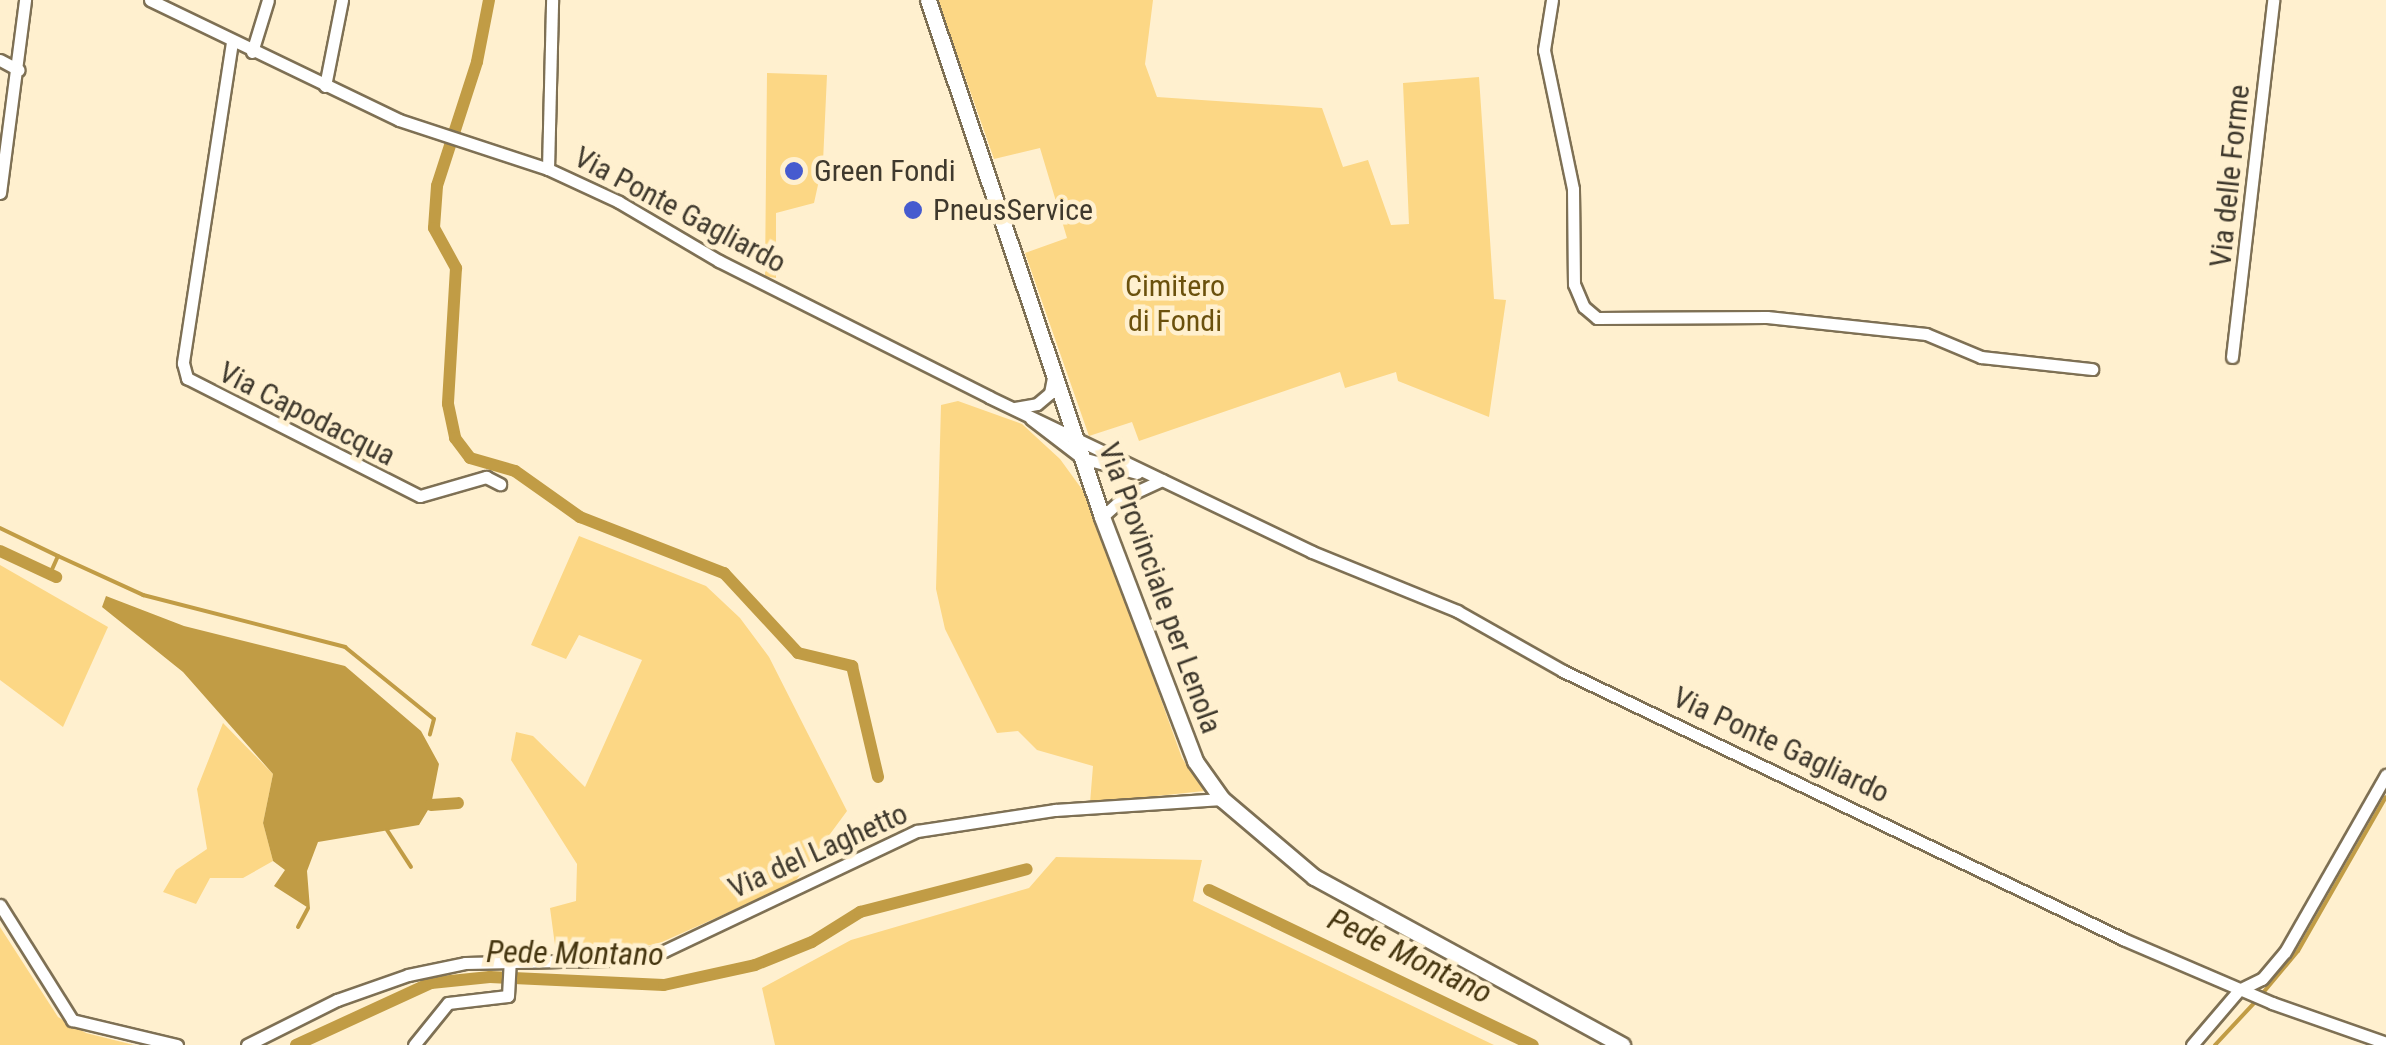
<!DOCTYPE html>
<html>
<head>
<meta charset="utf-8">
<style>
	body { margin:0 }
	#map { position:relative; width:2386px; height:1045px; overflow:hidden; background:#fff0cf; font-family:"Roboto Condensed",sans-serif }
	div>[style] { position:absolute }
	.green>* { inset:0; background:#fcd785 }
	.water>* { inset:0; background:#c19c45 }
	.stream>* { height:4px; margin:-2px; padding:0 2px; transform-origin:2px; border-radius:2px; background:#c19c45 }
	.canal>* { height:12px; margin:-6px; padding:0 6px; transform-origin:6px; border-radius:6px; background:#c19c45 }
	.roads { filter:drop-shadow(2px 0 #7e7054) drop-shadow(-2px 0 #7e7054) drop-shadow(0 2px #7e7054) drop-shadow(0 -2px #7e7054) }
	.street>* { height:11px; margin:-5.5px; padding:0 5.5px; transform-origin:5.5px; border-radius:5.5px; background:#fff }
	.secondary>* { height:15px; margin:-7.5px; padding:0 7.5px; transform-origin:7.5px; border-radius:7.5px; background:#fff }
	.dots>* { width:28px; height:28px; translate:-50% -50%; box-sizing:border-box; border:5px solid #fff0cf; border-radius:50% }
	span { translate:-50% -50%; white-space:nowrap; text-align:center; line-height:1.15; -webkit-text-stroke:9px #fff0cf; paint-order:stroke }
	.poi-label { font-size:30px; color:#3f392d }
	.left { translate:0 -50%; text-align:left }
	.street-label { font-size:30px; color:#3f392d }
	.park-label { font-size:30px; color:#6b510d }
	.water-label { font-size:32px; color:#45350f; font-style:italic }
</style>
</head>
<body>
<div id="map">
	<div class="green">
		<div style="clip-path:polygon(938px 0,1153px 0,1145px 64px,1157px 97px,1322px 108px,1343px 167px,1368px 160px,1391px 225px,1409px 224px,1403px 83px,1479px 77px,1494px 299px,1506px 300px,1489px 417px,1398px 381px,1396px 372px,1345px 388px,1340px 372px,1139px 441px,1132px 422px,1089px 436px,1025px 253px,1067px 238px,1040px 148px,994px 159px)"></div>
		<div style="clip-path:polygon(767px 73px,827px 75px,823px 162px,814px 203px,776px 213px,776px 278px,765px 276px)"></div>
		<div style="clip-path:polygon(958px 401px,1022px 424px,1060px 459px,1089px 499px,1182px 758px,1204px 791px,1090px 803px,1093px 766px,1037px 750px,1018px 731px,997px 733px,945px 629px,936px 589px,941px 405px)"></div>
		<div style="clip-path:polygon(579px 536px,706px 586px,740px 618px,769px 657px,847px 811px,794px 883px,662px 942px,620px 953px,556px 953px,550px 908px,576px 901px,577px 864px,511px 760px,516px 732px,533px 736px,585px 787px,642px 660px,579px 635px,566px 659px,531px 645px)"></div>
		<div style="clip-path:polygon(0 565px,108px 627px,63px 727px,0 680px)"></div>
		<div style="clip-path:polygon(223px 723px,273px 774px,263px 823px,273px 861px,243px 878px,210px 878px,196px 904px,163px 892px,176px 870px,207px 849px,197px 789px)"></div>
		<div style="clip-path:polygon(1056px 857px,1202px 860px,1193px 901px,1494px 1045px,775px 1045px,762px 988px,851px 940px,1029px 888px)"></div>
		<div style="clip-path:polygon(0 927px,58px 1017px,86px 1033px,134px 1045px,0 1045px)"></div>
	</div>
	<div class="water">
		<div style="clip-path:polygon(106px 596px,184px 626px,345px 666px,421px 731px,439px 764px,431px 805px,419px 825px,318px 842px,307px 871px,310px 909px,274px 886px,285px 870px,273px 861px,263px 823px,273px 774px,183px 672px,102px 607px)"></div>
	</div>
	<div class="stream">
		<div style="left:0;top:528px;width:64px;rotate:25.8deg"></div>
		<div style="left:58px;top:556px;width:20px;rotate:114deg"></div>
		<div style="left:58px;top:556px;width:94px;rotate:24.6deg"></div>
		<div style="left:143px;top:595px;width:209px;rotate:14.4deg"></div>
		<div style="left:345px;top:647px;width:114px;rotate:39deg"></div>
		<div style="left:434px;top:719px;width:16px;rotate:105deg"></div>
		<div style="left:387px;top:830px;width:44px;rotate:57deg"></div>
		<div style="left:298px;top:927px;width:21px;rotate:-62deg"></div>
		<div style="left:2262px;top:994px;width:56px;rotate:-50.1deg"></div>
		<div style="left:2298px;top:951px;width:177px;rotate:-60.3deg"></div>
		<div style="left:2215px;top:1045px;width:60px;rotate:-47deg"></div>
	</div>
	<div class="canal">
		<div style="left:489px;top:0;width:63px;rotate:101deg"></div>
		<div style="left:477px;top:62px;width:130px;rotate:107.9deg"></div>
		<div style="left:437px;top:186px;width:42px;rotate:94.1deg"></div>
		<div style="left:434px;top:228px;width:46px;rotate:61.2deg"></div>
		<div style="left:456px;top:268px;width:136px;rotate:93.4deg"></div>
		<div style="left:448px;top:404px;width:35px;rotate:78deg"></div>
		<div style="left:455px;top:438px;width:25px;rotate:53deg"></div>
		<div style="left:470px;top:458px;width:47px;rotate:16.1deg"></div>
		<div style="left:515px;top:471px;width:80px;rotate:35.3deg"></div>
		<div style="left:580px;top:517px;width:155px;rotate:21.3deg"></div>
		<div style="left:724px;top:573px;width:109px;rotate:47.2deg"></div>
		<div style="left:798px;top:653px;width:56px;rotate:13.5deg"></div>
		<div style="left:852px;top:666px;width:114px;rotate:76.8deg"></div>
		<div style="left:0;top:551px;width:62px;rotate:24.9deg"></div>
		<div style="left:431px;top:805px;width:27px;rotate:-4deg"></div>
		<div style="left:1209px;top:890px;width:359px;rotate:25.6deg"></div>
		<div style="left:296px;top:1045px;width:149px;rotate:-24.7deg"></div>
		<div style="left:431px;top:983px;width:59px;rotate:-5.8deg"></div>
		<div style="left:490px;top:977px;width:174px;rotate:2.6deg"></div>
		<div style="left:664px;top:985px;width:93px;rotate:-12.4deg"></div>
		<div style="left:755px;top:965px;width:61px;rotate:-22deg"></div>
		<div style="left:812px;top:942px;width:57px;rotate:-32deg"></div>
		<div style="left:860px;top:912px;width:172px;rotate:-14.4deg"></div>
	</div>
	<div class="roads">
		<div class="street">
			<div style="left:150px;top:0;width:276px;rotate:25.7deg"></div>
			<div style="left:399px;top:120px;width:157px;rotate:18.2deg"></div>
			<div style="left:548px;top:169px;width:78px;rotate:24.9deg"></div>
			<div style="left:619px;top:202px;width:116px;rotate:30.5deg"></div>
			<div style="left:719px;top:261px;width:302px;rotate:26.7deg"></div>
			<div style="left:989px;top:397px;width:358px;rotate:25.6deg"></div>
			<div style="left:1312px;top:552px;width:157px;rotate:22.1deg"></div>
			<div style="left:1457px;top:611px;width:122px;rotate:29.5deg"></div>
			<div style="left:1563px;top:671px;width:621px;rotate:25.57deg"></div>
			<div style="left:2123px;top:939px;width:162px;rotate:23.2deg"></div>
			<div style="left:2272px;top:1003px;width:121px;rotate:19.3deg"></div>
			<div style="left:1552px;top:0;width:51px;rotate:99.1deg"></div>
			<div style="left:1544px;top:50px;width:142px;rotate:78.2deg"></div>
			<div style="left:1573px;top:189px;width:95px;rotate:89.4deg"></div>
			<div style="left:1574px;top:284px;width:25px;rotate:67deg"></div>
			<div style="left:1584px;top:307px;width:17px;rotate:40deg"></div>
			<div style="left:1597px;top:318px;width:170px;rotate:-0.3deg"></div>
			<div style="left:1767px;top:317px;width:160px;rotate:6.1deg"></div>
			<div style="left:1926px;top:334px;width:60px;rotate:22.7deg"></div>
			<div style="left:1981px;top:357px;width:112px;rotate:6.2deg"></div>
			<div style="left:232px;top:42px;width:325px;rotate:98.7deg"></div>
			<div style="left:183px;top:363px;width:16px;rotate:75deg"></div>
			<div style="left:187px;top:378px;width:261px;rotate:26.9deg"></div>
			<div style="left:420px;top:496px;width:69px;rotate:-16.1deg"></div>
			<div style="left:486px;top:477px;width:16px;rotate:27deg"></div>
			<div style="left:252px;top:52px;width:54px;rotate:-72.9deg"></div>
			<div style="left:0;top:60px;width:21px;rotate:28deg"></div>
			<div style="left:325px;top:86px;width:88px;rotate:-78.8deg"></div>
			<div style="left:548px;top:169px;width:169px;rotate:-88.6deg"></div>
			<div style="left:0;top:193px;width:195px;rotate:-82.6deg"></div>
			<div style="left:2232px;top:357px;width:359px;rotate:-83.4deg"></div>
			<div style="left:1015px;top:408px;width:22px;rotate:-10deg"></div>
			<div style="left:1037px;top:404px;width:17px;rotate:-40deg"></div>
			<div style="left:1050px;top:393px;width:16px;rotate:-79deg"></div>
			<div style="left:1031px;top:419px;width:64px;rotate:37.4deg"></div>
			<div style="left:1082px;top:458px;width:57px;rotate:15.3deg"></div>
			<div style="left:1102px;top:517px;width:28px;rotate:-42deg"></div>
			<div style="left:1123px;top:498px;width:43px;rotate:-24.8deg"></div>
			<div style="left:0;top:905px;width:136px;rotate:57.9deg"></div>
			<div style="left:72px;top:1020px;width:108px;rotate:13.4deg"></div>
			<div style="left:247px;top:1045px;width:101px;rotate:-26.6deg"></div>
			<div style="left:337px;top:1000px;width:75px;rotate:-19.4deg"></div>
			<div style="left:408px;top:975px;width:58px;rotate:-11.9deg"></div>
			<div style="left:465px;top:963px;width:145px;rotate:-1.2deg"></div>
			<div style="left:610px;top:960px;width:55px;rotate:-9.5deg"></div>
			<div style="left:664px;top:951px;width:280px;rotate:-25.4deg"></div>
			<div style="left:917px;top:831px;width:140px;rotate:-8.7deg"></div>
			<div style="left:1055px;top:810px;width:167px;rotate:-3.8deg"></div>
			<div style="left:414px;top:1045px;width:54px;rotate:-51deg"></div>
			<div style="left:448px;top:1003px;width:60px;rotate:-6.7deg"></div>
			<div style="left:508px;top:996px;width:34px;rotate:-87deg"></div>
			<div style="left:2192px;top:1045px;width:72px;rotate:-49.5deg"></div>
			<div style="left:2239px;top:990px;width:25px;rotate:-26deg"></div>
			<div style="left:2262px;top:979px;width:35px;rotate:-50deg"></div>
			<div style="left:2285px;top:952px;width:204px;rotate:-60.3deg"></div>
		</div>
		<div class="secondary">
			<div style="left:928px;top:0;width:545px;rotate:71.4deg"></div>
			<div style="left:1102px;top:517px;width:261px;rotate:69.1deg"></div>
			<div style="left:1195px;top:761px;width:47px;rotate:54.6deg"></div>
			<div style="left:1222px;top:799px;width:121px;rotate:40.3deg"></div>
			<div style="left:1314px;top:877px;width:351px;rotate:28.6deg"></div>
		</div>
	</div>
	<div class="dots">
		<div style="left:794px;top:171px;background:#465bcf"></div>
		<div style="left:913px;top:210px;background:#465bcf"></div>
	</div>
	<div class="poi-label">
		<span class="left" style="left:814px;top:171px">Green Fondi</span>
		<span class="left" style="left:933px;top:210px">PneusService</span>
	</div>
	<div class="street-label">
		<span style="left:2230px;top:176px;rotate:-84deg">Via delle Forme</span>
		<span style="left:680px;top:210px;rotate:28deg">Via Ponte Gagliardo</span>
		<span style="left:307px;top:414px;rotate:27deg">Via Capodacqua</span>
		<span style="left:1160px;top:588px;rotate:70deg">Via Provinciale per Lenola</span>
		<span style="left:1781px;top:745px;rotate:25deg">Via Ponte Gagliardo</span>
		<span style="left:818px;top:851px;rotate:-24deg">Via del Laghetto</span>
	</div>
	<div class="park-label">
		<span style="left:1175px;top:303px">Cimitero<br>di Fondi</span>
	</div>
	<div class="water-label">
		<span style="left:575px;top:953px;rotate:1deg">Pede Montano</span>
		<span style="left:1410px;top:956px;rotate:26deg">Pede Montano</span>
	</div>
</div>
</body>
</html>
